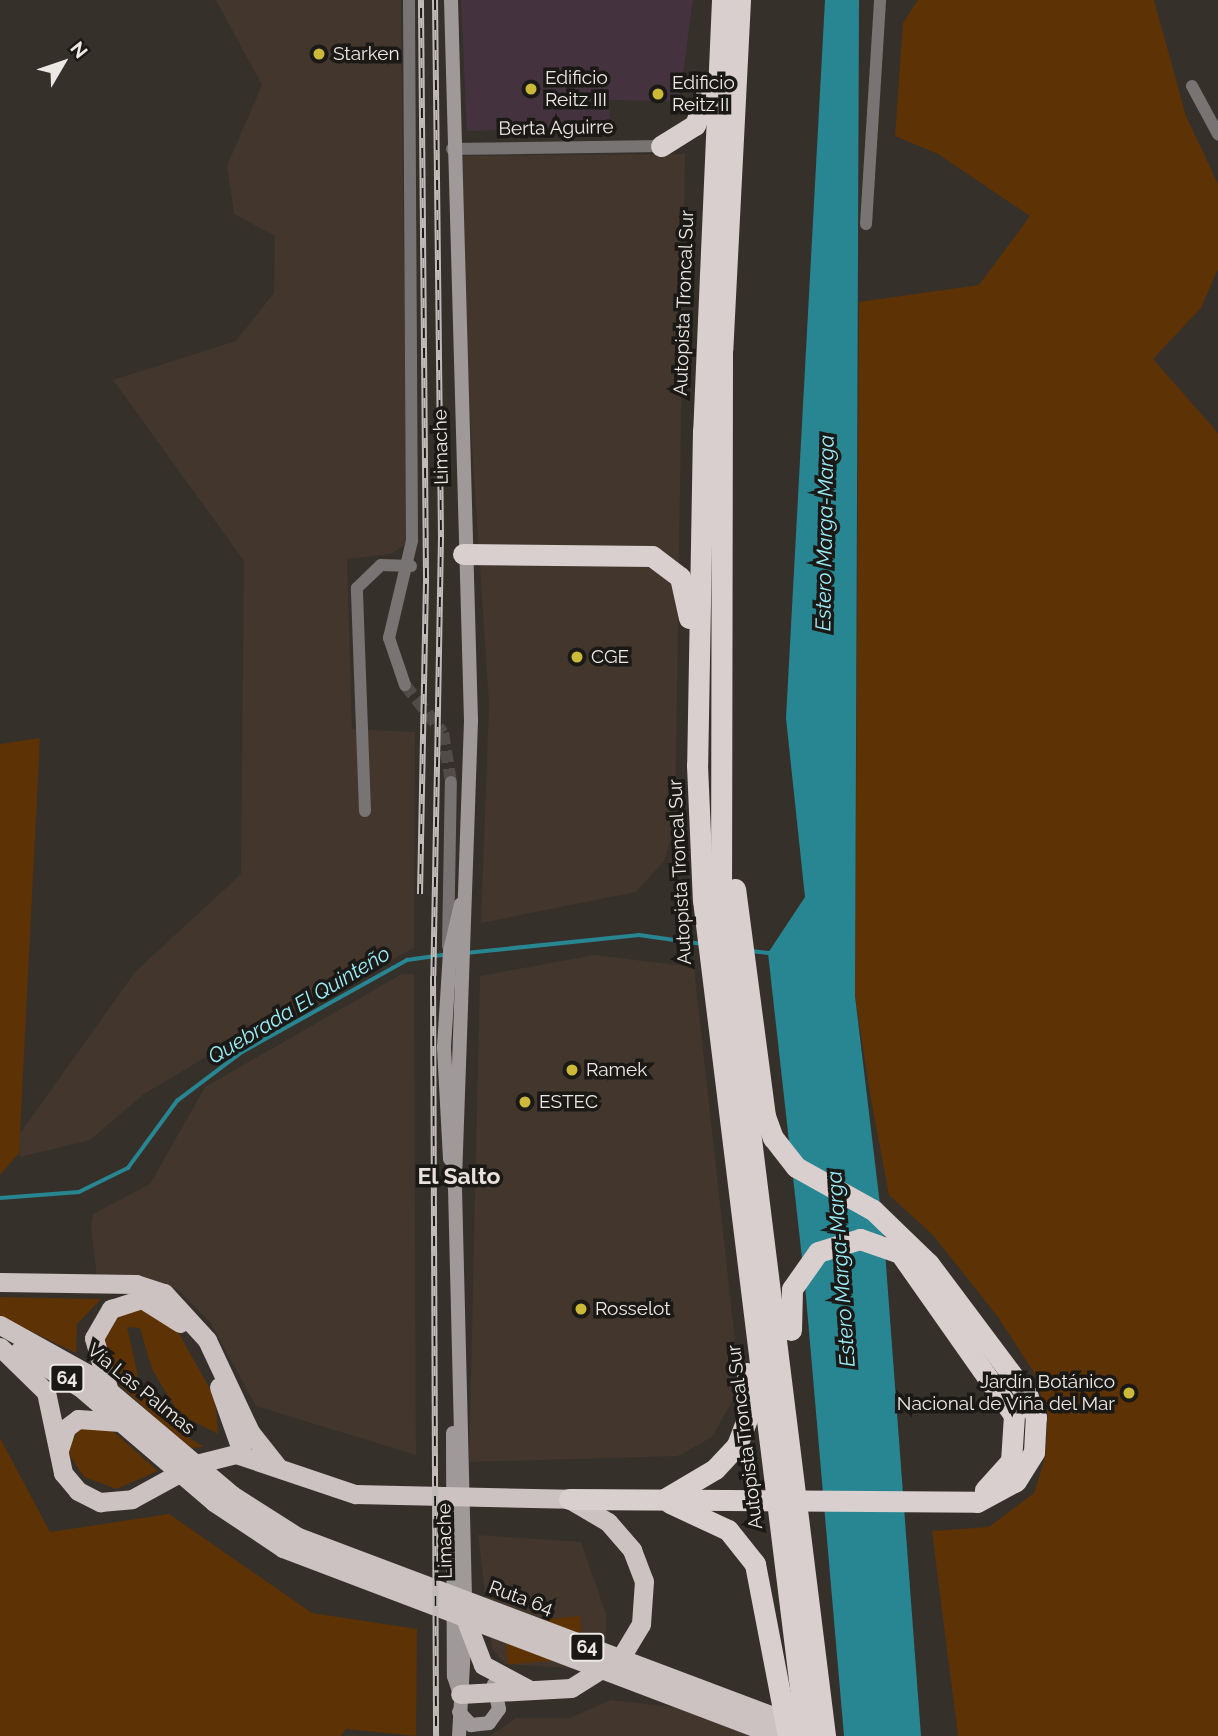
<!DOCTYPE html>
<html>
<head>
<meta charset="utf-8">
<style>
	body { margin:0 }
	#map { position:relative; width:1218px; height:1736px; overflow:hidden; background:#36302b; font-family:Raleway,sans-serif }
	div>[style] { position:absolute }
	.commercial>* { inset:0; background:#44333e }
	.built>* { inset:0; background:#42362d }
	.green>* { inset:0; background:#5d3204; transform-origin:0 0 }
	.water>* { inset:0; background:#288692 }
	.stream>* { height:3.5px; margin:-1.75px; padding:0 1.75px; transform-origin:1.75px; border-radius:1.75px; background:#288692 }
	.minor-tunnel>* { height:12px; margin-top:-6px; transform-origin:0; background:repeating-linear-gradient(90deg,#514c47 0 12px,transparent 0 18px) }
	.minor>* { height:12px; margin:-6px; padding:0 6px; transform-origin:6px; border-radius:6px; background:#787474 }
	.secondary>* { height:14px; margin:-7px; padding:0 7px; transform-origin:7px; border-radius:7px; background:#a09999 }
	.trunk>* { height:19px; margin:-9.5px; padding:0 9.5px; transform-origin:9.5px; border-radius:9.5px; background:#ccc2c2 }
	.motorway>* { height:21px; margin:-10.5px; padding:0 10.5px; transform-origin:10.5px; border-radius:10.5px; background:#dacfcf }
	.rail>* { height:6px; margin-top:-3px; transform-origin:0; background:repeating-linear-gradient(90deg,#1b1916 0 10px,#c0bbb8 0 20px); box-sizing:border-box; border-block:2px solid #c0bbb8 }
	.dots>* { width:19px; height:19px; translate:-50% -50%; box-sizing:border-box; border:4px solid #1b1916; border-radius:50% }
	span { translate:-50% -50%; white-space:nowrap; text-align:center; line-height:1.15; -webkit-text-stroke:7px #1b1916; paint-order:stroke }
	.shield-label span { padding:2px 5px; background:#1b1916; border:2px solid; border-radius:5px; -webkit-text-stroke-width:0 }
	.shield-label { font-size:18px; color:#ece8e5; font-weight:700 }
	.poi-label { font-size:19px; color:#ece8e5 }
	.left { translate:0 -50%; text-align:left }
	.right { translate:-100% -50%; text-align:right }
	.street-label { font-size:19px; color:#ece8e5 }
	.water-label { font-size:21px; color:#9beefa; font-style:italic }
	.quarter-label { font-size:23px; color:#e9e1db; font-weight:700 }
	.north { position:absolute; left:28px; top:28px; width:70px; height:70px; -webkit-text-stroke:5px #1b1916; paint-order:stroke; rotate:51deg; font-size:19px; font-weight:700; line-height:28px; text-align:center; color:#ece8e5 }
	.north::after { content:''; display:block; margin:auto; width:24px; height:32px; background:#ece8e5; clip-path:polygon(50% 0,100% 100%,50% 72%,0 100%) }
</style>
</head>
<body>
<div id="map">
	<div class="commercial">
		<div style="clip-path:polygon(461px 0,693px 0,679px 101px,609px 100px,610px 126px,467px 131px)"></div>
	</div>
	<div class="built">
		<div style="clip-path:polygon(216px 0,401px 0,407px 544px,390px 554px,347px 559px,352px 729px,415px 732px,414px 948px,211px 1054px,144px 1094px,90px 1140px,20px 1157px,16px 1139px,135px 972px,241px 874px,244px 561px,113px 380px,236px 341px,274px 293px,275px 236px,234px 214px,227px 166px,262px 85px)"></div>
		<div style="clip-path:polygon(685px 154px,675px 824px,664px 861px,636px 892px,481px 923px,489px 704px,468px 385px,462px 156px)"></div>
		<div style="clip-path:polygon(594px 955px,694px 967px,740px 1387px,712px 1437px,678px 1456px,469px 1462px,480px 976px)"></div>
		<div style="clip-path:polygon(402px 974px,414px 974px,416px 1455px,256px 1406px,210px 1322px,178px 1290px,150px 1279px,97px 1278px,91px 1227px,93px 1214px,150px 1184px,205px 1087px)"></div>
		<div style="clip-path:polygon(478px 1535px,581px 1542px,606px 1614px,606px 1639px,594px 1657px,571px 1668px,505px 1664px,492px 1649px)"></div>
		<div style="clip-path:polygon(611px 1700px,770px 1718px,774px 1736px,490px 1736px,516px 1718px,570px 1718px)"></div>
	</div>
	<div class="green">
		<div style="clip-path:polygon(918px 0,1154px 0,1186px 116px,1218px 184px,1218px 269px,1201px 308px,1153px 359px,1218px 433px,1218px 1736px,958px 1736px,932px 1531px,989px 1527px,1034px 1493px,1045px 1458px,1048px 1415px,1033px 1371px,998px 1317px,933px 1235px,889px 1195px,871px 1099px,855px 996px,859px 302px,979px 285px,1030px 216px,938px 154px,895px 136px,903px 23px)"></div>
		<div style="clip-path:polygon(40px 738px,19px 1153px,0 1175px,0 744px)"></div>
		<div style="clip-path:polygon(0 1297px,101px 1299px,77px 1324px,76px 1353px,0 1316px)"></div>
		<div style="clip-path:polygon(143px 1306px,177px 1330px,215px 1398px,218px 1434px,179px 1414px,152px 1369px,140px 1328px,127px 1327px,141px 1390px,174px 1428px,204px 1447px,188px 1448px,111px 1377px,102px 1342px,114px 1316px)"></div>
		<div style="clip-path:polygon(98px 1424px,115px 1433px,158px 1471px,116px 1489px,84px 1477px,67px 1451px,80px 1427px)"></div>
		<div style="clip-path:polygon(0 1438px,50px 1532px,169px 1514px,312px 1613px,417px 1629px,416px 1736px,346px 1729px,341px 1736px,0 1736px)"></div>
		<div style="left:580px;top:1616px;width:42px;height:76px;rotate:85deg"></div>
	</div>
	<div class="water">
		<div style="clip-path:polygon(825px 0,859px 0,855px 996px,884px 1238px,921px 1736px,844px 1736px,805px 1285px,768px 953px,805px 897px,786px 718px)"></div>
	</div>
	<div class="stream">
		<div style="left:751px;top:951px;width:20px;rotate:6deg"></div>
		<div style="left:466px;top:953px;width:174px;rotate:-5.9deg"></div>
		<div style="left:639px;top:935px;width:64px;rotate:8.1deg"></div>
		<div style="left:0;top:1198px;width:79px;rotate:-4.3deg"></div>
		<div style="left:79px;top:1192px;width:55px;rotate:-26.1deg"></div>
		<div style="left:128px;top:1168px;width:83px;rotate:-53.8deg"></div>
		<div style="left:177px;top:1101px;width:81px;rotate:-37deg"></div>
		<div style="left:242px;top:1052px;width:189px;rotate:-29.1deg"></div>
		<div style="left:407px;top:960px;width:37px;rotate:-8deg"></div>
	</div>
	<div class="minor-tunnel">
		<div style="left:405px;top:685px;width:61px;rotate:51.6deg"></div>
		<div style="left:443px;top:733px;width:50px;rotate:80.7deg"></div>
	</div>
	<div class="minor">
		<div style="left:1192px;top:86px;width:55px;rotate:61.6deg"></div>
		<div style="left:452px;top:149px;width:209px;rotate:-0.8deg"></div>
		<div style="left:866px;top:224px;width:224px;rotate:-86.4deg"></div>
		<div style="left:405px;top:685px;width:50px;rotate:-108.8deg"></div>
		<div style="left:389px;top:638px;width:100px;rotate:-76.7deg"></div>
		<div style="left:412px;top:541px;width:541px;rotate:-90.32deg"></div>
		<div style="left:365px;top:811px;width:223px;rotate:-92.1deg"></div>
		<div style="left:357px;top:588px;width:33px;rotate:-44deg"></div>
		<div style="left:381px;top:565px;width:30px;rotate:2deg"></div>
		<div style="left:448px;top:946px;width:164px;rotate:-89deg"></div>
	</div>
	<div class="secondary">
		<div style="left:451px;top:0;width:721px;rotate:88.41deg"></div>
		<div style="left:471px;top:721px;width:467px;rotate:92deg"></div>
		<div style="left:455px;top:1188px;width:419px;rotate:88.6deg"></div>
		<div style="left:450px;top:1159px;width:112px;rotate:-93.1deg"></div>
		<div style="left:444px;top:1047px;width:96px;rotate:-86.4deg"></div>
		<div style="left:450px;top:951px;width:48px;rotate:-76.8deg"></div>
		<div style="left:453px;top:1433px;width:243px;rotate:89.8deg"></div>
		<div style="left:454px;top:1676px;width:19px;rotate:72deg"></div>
		<div style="left:459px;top:1712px;width:18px;rotate:47deg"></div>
		<div style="left:471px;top:1725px;width:18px;rotate:-6deg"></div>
		<div style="left:489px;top:1723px;width:17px;rotate:-54deg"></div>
		<div style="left:499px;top:1709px;width:25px;rotate:-102deg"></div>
		<div style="left:459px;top:1736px;width:108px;rotate:-86.8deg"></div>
	</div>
	<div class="trunk">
		<div style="left:0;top:1282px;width:136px;rotate:0.8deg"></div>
		<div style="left:136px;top:1284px;width:29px;rotate:18deg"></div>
		<div style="left:164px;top:1293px;width:64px;rotate:47.5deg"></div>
		<div style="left:207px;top:1340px;width:102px;rotate:64.9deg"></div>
		<div style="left:250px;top:1432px;width:43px;rotate:51.5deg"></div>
		<div style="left:0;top:1325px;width:103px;rotate:29.1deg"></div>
		<div style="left:90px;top:1375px;width:186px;rotate:40.2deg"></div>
		<div style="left:232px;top:1495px;width:78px;rotate:32.5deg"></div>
		<div style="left:298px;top:1537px;width:533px;rotate:20.64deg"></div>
		<div style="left:0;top:1347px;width:64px;rotate:44.4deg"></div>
		<div style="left:46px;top:1392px;width:83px;rotate:78.1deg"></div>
		<div style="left:63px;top:1473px;width:23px;rotate:50deg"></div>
		<div style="left:78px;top:1491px;width:25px;rotate:27deg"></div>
		<div style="left:100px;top:1502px;width:32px;rotate:-5deg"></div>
		<div style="left:132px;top:1499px;width:73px;rotate:-28.7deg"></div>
		<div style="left:196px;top:1464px;width:41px;rotate:-14deg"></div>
		<div style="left:236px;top:1454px;width:126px;rotate:18.6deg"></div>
		<div style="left:355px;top:1494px;width:214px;rotate:1.3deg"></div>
		<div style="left:569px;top:1499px;width:45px;rotate:30.5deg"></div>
		<div style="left:608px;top:1522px;width:37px;rotate:49deg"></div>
		<div style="left:632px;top:1550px;width:33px;rotate:69deg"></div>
		<div style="left:644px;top:1581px;width:43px;rotate:94deg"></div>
		<div style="left:641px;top:1624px;width:37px;rotate:121deg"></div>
		<div style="left:622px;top:1656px;width:60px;rotate:147.9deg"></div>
		<div style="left:571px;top:1688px;width:111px;rotate:176.9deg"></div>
		<div style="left:19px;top:1351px;width:72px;rotate:30.8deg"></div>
		<div style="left:81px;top:1388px;width:175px;rotate:40.6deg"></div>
		<div style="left:214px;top:1502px;width:83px;rotate:33.7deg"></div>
		<div style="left:283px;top:1548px;width:529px;rotate:20.8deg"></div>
		<div style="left:219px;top:1387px;width:72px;rotate:70.6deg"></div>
		<div style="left:108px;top:1388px;width:52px;rotate:-105.6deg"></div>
		<div style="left:94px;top:1338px;width:34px;rotate:-60deg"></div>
		<div style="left:111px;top:1309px;width:33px;rotate:-18deg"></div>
		<div style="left:142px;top:1299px;width:45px;rotate:32.3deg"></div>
		<div style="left:59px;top:1450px;width:23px;rotate:-72deg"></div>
		<div style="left:66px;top:1428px;width:15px;rotate:-37deg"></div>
		<div style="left:78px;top:1419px;width:42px;rotate:4.1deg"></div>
		<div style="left:465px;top:1618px;width:50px;rotate:69deg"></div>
		<div style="left:483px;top:1665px;width:53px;rotate:28deg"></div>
	</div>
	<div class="motorway">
		<div style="left:722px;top:0;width:430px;rotate:92.5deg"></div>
		<div style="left:703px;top:430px;width:335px;rotate:91deg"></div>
		<div style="left:697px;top:765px;width:135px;rotate:87.5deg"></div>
		<div style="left:703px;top:900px;width:842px;rotate:82.98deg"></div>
		<div style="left:740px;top:0;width:350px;rotate:92.9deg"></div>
		<div style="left:722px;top:350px;width:547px;rotate:90.1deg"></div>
		<div style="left:721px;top:897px;width:845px;rotate:82.93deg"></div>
		<div style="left:661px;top:146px;width:40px;rotate:-32deg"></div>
		<div style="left:695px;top:125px;width:37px;rotate:-70deg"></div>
		<div style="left:463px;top:554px;width:189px;rotate:0.6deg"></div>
		<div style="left:652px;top:556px;width:35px;rotate:37deg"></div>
		<div style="left:680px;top:577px;width:42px;rotate:77.6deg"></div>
		<div style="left:791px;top:1330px;width:41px;rotate:-88.6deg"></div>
		<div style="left:792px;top:1289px;width:45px;rotate:-54.9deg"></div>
		<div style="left:818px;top:1252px;width:44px;rotate:-17.2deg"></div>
		<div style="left:860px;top:1239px;width:42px;rotate:19.3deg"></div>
		<div style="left:900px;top:1253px;width:198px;rotate:54.9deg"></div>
		<div style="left:1014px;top:1415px;width:46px;rotate:93.7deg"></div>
		<div style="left:1011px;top:1461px;width:39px;rotate:132deg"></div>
		<div style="left:666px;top:1498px;width:57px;rotate:-30.6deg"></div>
		<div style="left:715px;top:1469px;width:33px;rotate:-47deg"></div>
		<div style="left:737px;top:1445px;width:33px;rotate:-69deg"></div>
		<div style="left:749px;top:1414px;width:41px;rotate:-92.8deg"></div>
		<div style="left:569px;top:1499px;width:408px;rotate:0.4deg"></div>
		<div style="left:977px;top:1502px;width:44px;rotate:-28.3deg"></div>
		<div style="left:1016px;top:1481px;width:34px;rotate:-58deg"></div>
		<div style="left:1034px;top:1452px;width:35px;rotate:-87deg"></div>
		<div style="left:1036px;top:1417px;width:24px;rotate:-112deg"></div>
		<div style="left:1027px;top:1395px;width:164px;rotate:-126.8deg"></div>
		<div style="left:929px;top:1264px;width:78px;rotate:-136deg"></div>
		<div style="left:873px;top:1210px;width:88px;rotate:-150.8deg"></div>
		<div style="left:796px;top:1167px;width:37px;rotate:-128deg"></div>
		<div style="left:773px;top:1138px;width:23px;rotate:-110deg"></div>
		<div style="left:765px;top:1116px;width:229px;rotate:-97.5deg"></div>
		<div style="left:670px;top:1503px;width:64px;rotate:25deg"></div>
		<div style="left:728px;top:1530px;width:43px;rotate:51.5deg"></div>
		<div style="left:755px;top:1564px;width:175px;rotate:79.1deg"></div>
	</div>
	<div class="rail">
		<div style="left:435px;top:0;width:537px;rotate:89.36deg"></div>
		<div style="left:441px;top:537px;width:439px;rotate:91deg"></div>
		<div style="left:433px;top:976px;width:760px;rotate:89.77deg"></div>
		<div style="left:420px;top:894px;width:316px;rotate:-88.9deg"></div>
		<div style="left:426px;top:578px;width:578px;rotate:-90.5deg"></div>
	</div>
	<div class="dots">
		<div style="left:319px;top:54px;background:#ccb939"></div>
		<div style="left:531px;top:89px;background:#ccb939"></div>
		<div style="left:658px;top:94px;background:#ccb939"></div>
		<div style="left:577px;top:657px;background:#ccb939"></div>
		<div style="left:572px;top:1070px;background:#ccb939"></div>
		<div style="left:525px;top:1102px;background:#ccb939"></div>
		<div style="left:581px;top:1309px;background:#ccb939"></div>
		<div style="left:1129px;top:1393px;background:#ccb939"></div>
	</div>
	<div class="shield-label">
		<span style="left:67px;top:1378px">64</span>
		<span style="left:587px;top:1647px">64</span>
	</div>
	<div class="poi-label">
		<span class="left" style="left:333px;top:54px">Starken</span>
		<span class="left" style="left:545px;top:89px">Edificio<br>Reitz III</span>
		<span class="left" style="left:672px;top:94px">Edificio<br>Reitz II</span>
		<span class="left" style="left:591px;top:657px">CGE</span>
		<span class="left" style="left:586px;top:1070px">Ramek</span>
		<span class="left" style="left:539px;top:1102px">ESTEC</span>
		<span class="left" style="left:595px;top:1309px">Rosselot</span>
		<span class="right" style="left:1115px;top:1393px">Jardín Botánico<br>Nacional de Viña del Mar</span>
	</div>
	<div class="street-label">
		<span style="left:556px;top:128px;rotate:-1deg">Berta Aguirre</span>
		<span style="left:684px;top:303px;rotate:-88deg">Autopista Troncal Sur</span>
		<span style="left:441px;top:447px;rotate:-91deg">Limache</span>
		<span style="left:680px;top:872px;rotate:-93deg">Autopista Troncal Sur</span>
		<span style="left:141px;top:1389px;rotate:39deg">Vía Las Palmas</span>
		<span style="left:745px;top:1437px;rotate:-97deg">Autopista Troncal Sur</span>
		<span style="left:445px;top:1541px;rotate:-91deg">Limache</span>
		<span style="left:521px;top:1598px;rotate:20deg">Ruta 64</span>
	</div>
	<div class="water-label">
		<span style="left:825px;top:533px;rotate:-89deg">Estero Marga-Marga</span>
		<span style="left:299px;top:1005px;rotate:-31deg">Quebrada El Quinteño</span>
		<span style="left:841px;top:1269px;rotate:-94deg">Estero Marga-Marga</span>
	</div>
	<div class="quarter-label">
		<span style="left:459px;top:1176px">El Salto</span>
	</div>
	<div class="north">N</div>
</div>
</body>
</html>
